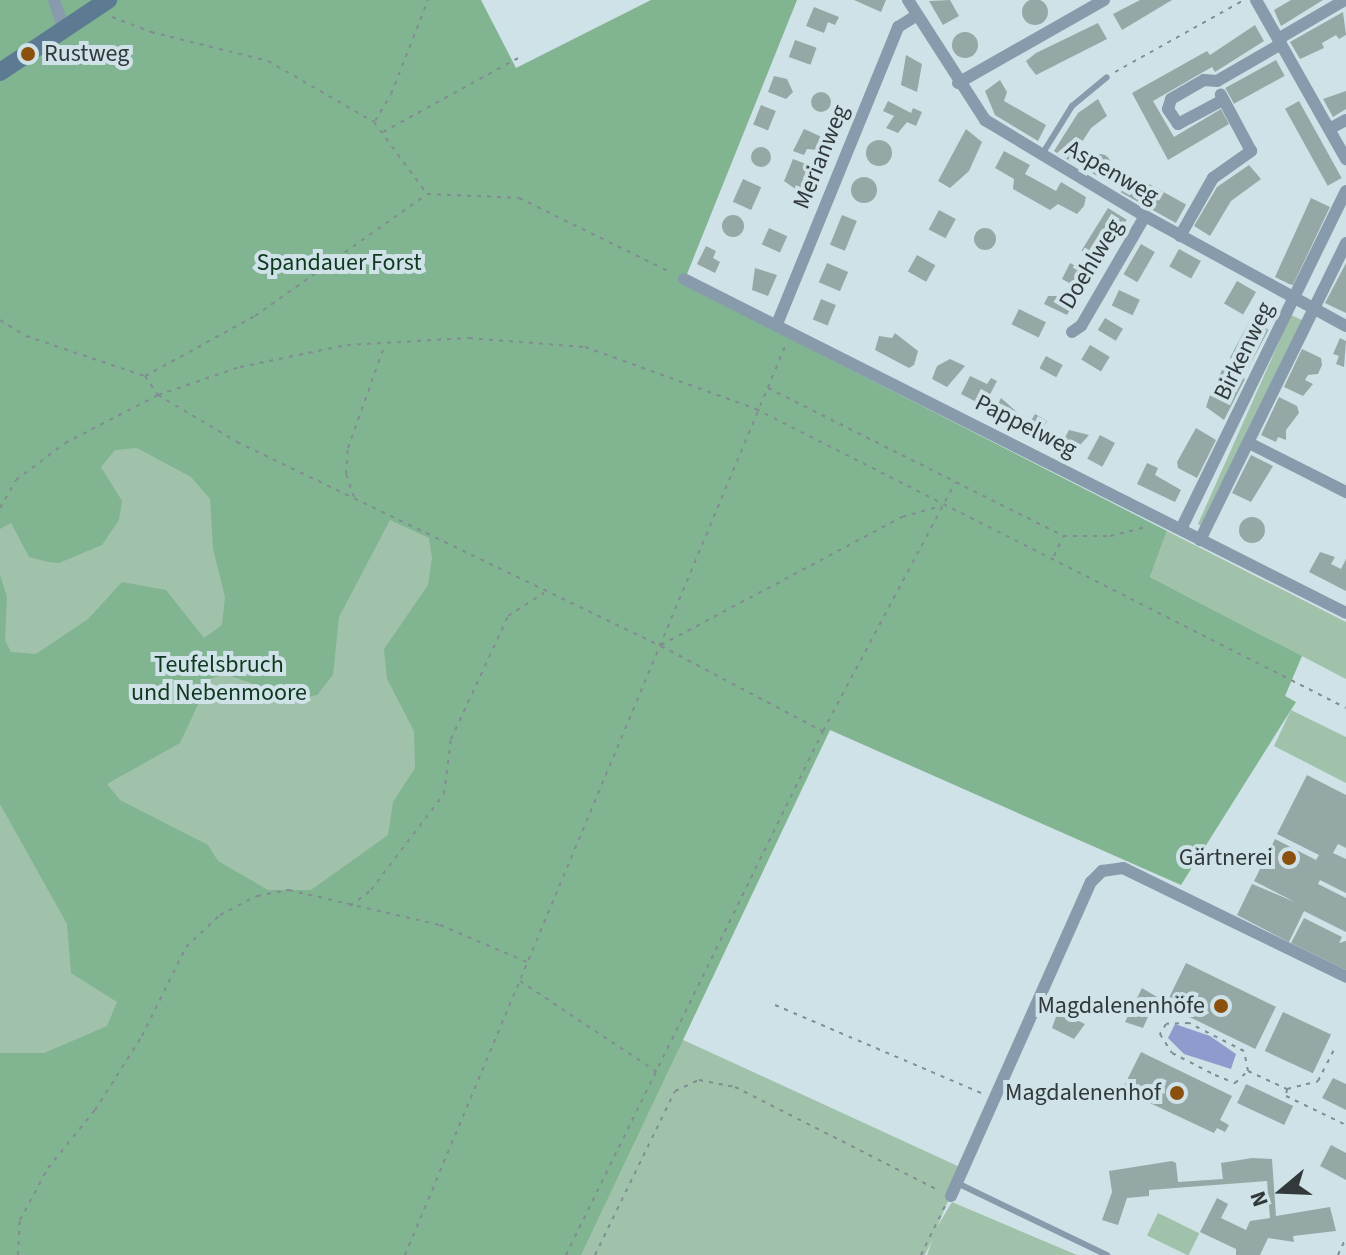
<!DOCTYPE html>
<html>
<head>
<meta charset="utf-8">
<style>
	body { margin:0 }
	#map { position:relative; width:1346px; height:1255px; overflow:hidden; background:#cfe2e7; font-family:"Source Sans 3",sans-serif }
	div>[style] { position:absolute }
	.green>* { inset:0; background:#a1c2aa; transform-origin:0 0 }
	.forest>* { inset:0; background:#81b490 }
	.water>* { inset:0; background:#919acd }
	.building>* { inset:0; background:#95a8a5; transform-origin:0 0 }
	.round { border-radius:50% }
	.path>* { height:2px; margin-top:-1px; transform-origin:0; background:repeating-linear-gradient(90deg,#808e91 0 4px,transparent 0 10px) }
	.service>* { height:6px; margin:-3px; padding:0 3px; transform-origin:3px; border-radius:3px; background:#889bac }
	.minor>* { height:12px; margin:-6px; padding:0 6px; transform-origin:6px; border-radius:6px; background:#889bac }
	.secondary>* { height:18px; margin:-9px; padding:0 9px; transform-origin:9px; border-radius:9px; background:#5d7a93 }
	.dots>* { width:22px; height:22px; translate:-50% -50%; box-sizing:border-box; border:4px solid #cfe2e7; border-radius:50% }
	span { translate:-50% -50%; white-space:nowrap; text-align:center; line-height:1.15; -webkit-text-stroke:8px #cfe2e7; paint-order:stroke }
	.poi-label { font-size:24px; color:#31393b }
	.left { translate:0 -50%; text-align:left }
	.right { translate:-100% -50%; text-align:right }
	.street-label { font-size:24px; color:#31393b }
	.park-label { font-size:24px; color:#0f381f }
	.north { position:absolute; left:1242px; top:1151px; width:80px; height:80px; -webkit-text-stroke:6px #cfe2e7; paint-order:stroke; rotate:251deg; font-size:22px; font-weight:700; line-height:32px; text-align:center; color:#31393b }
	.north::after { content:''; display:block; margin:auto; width:28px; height:36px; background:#31393b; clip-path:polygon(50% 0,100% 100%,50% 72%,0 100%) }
</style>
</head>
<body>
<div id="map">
	<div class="green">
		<div style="left:1291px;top:315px;width:12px;height:229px;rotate:24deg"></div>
		<div style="clip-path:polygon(176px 415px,656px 647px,0 1255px,0 520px,40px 489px)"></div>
		<div style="clip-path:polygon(1167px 531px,1346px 622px,1346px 679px,1150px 577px)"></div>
		<div style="clip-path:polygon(1291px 710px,1346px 737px,1346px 783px,1274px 746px)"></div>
		<div style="clip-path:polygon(677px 1037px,962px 1168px,937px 1227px,952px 1202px,1077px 1255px,927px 1255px,932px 1240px,925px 1255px,577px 1255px)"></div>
		<div style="left:1158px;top:1213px;width:46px;height:25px;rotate:26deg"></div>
	</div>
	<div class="forest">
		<div style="clip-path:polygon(evenodd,0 0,481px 0,516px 68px,651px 0,797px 0,683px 284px,1167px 531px,1150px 577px,1302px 656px,1285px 696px,1296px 702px,1181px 885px,830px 730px,581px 1255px,0 1255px,0 1053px,44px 1053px,107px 1026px,117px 1002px,71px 973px,67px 924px,0 804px,0 575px,7px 597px,5px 640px,11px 652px,36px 654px,88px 619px,122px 582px,166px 590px,204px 638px,222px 625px,225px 597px,213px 549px,210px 499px,191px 477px,137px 448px,115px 450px,101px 467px,122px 501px,119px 520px,102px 545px,59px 563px,48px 562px,29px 557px,11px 523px,0 529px,0 0,390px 520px,429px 538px,432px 558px,428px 585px,384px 649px,387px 679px,414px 731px,415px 768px,393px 802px,388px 835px,311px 890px,268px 890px,218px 861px,208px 845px,120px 800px,107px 784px,180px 743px,210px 679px,225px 674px,297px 699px,317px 695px,333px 675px,339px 617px,390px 520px)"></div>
	</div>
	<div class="water">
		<div style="clip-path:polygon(1175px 1024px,1210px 1036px,1236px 1054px,1231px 1069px,1184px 1054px,1168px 1038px)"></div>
	</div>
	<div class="building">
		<div class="round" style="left:1022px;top:-1px;width:26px;height:26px"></div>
		<div style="clip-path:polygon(854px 0,886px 0,881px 12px)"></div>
		<div style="clip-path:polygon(950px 0,959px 16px,943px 25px,929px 1px)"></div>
		<div style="clip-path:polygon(1140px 0,1172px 0,1122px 30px,1113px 14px)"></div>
		<div style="clip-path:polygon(1291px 0,1323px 0,1281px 26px,1274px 10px)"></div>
		<div style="clip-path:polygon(814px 7px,839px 17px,835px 25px,828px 22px,824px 33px,806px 26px)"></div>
		<div style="clip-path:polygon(1343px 12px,1346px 35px,1339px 39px,1336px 35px,1322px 43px,1324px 48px,1300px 59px,1290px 42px)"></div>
		<div style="clip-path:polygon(1098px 23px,1107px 39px,1036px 75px,1029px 66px,1026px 61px,1036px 53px)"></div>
		<div style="clip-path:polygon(1255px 25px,1264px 41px,1215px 72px,1212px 67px,1153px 101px,1174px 137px,1221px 109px,1229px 124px,1168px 160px,1132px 93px,1207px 51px,1210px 55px)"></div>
		<div class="round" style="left:952px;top:32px;width:26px;height:26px"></div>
		<div style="left:795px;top:40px;width:23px;height:18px;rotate:20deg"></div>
		<div style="clip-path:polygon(906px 55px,922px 64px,917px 92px,901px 85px)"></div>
		<div style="left:1276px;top:60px;width:18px;height:58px;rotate:61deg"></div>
		<div style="clip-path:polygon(774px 76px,787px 79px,793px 92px,786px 99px,768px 92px)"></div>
		<div style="clip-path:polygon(1000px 80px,1007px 92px,1004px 101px,1046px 125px,1038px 141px,995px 115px,985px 91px)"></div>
		<div style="clip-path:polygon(1346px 91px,1346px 109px,1333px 117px,1323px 99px)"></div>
		<div class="round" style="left:811px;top:92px;width:20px;height:20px"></div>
		<div style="clip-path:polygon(1098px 99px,1107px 116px,1091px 128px,1070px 161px,1054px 151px,1078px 113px)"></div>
		<div style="clip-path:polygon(888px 101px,911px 113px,913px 108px,922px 112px,916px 126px,907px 122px,898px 133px,886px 128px,894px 116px,883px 111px)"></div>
		<div style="left:1299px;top:101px;width:88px;height:16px;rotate:61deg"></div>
		<div style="left:761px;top:105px;width:16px;height:21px;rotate:22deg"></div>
		<div style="clip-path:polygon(804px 129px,822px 137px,817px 150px,807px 149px,804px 155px,793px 151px)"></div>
		<div style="clip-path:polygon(966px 129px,982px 142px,969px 171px,950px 188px,938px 181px)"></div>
		<div class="round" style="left:866px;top:140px;width:26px;height:26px"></div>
		<div class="round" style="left:751px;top:147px;width:20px;height:20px"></div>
		<div style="clip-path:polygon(1004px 151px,1030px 165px,1025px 174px,1056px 191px,1061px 182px,1086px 197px,1084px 206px,1077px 214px,1058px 204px,1050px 210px,1013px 189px,1014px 179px,995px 168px)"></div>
		<div class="round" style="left:1089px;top:154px;width:22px;height:22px"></div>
		<div style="clip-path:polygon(793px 159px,811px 166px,805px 181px,813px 184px,808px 198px,784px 181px)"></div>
		<div style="clip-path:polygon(1249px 165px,1261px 179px,1231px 201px,1210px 236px,1194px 226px,1217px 187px)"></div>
		<div style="left:1131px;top:174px;width:63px;height:21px;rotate:29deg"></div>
		<div class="round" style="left:851px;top:177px;width:26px;height:26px"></div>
		<div style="left:743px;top:179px;width:20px;height:25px;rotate:24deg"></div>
		<div style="clip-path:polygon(1311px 198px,1330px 207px,1293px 285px,1289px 284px,1275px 277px)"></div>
		<div style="left:1108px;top:208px;width:22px;height:50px;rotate:32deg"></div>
		<div style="left:939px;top:210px;width:19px;height:22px;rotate:28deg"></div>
		<div style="left:842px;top:215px;width:16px;height:32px;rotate:22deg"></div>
		<div class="round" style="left:722px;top:215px;width:22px;height:22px"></div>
		<div class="round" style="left:974px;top:228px;width:22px;height:22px"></div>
		<div style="left:769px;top:228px;width:20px;height:18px;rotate:24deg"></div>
		<div style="left:1141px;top:244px;width:16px;height:35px;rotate:30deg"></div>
		<div style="clip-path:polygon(706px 246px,716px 251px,713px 258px,720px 262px,715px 273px,697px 264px)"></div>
		<div style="left:1179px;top:249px;width:25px;height:20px;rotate:29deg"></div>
		<div style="left:917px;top:255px;width:21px;height:19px;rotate:29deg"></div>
		<div style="left:827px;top:263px;width:23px;height:21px;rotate:23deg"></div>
		<div style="clip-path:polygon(1070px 263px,1091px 274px,1080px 289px,1062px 279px)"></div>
		<div style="clip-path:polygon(1346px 263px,1346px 313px,1325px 303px)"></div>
		<div style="clip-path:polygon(755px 268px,777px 275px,768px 296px,752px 290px)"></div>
		<div style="left:1237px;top:281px;width:22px;height:26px;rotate:30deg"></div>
		<div style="clip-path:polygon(1067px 289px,1078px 294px,1067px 315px,1044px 304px,1048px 296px,1064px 296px)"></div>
		<div style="left:1119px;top:290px;width:23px;height:17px;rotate:25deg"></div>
		<div style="left:821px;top:299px;width:16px;height:22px;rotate:22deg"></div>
		<div style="left:1019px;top:309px;width:30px;height:17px;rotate:26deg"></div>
		<div style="left:1105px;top:318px;width:21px;height:14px;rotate:31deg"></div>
		<div style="left:1250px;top:320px;width:21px;height:43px;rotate:28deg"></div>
		<div style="clip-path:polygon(895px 333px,918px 351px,914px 365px,909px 368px,875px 350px,879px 336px,892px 338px)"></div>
		<div style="clip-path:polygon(1340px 338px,1346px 341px,1344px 367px,1336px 364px,1339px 356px,1333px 354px)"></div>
		<div style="left:1090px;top:345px;width:23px;height:17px;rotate:31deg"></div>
		<div style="clip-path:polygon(1302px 349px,1321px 358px,1322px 365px,1318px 374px,1308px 375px,1305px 380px,1313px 384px,1303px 396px,1284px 387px)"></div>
		<div style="left:1046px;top:356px;width:19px;height:14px;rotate:28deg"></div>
		<div style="clip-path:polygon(950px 359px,965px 366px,947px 387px,932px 379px,937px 366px)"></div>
		<div style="clip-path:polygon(1223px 368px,1245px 379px,1224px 420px,1206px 407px,1211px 392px,1223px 386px,1216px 382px)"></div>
		<div style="clip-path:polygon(970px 376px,987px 384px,991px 378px,997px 381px,984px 406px,961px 394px)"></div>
		<div style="clip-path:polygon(1279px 397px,1297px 406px,1299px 413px,1286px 430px,1286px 440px,1278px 437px,1276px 442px,1261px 435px)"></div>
		<div style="clip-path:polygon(1001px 398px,1018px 413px,1015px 421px,994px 412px)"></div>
		<div style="left:1035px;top:414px;width:14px;height:16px;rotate:30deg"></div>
		<div style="clip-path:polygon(1196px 428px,1216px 440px,1197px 478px,1178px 468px,1177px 462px)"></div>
		<div style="clip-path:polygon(1069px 430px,1089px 435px,1074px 452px,1061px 445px)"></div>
		<div style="left:1100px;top:435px;width:17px;height:27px;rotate:28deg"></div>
		<div style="clip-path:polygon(1251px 455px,1273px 466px,1251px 502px,1232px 493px)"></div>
		<div style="clip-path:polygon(1147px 463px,1158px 468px,1155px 475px,1181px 490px,1175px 502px,1137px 484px)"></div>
		<div class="round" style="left:1239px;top:517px;width:26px;height:26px"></div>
		<div style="clip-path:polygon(1320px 552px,1335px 557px,1331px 564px,1341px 569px,1346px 559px,1346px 591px,1309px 572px)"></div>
		<div style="clip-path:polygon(1307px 775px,1346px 795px,1346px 848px,1338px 844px,1333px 853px,1346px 859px,1346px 893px,1320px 880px,1318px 884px,1346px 898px,1346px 932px,1304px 911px,1289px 942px,1237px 915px,1252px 884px,1295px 902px,1254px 881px,1275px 839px,1316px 860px,1319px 855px,1277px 834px)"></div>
		<div style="clip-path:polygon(1304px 918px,1342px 937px,1339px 943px,1346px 941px,1346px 970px,1291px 943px)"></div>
		<div style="left:1186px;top:963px;width:100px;height:47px;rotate:26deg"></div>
		<div style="clip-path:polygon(1142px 988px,1157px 997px,1143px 1028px,1125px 1022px)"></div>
		<div style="clip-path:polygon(1058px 1011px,1085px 1024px,1074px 1039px,1052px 1028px)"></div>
		<div style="left:1283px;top:1012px;width:53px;height:43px;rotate:25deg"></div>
		<div style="clip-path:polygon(1141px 1052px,1232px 1096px,1220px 1120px,1229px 1125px,1225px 1132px,1217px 1128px,1214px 1133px,1122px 1090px)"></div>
		<div style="clip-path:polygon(1333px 1078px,1346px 1084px,1346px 1110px,1322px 1098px)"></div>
		<div style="left:1246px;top:1084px;width:52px;height:21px;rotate:25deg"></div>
		<div style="clip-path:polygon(1331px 1145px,1346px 1153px,1346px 1180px,1320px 1166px)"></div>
		<div style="clip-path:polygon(1252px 1158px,1272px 1159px,1276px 1216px,1330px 1207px,1336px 1231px,1293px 1236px,1294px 1242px,1268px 1238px,1260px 1255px,1236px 1255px,1236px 1249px,1200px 1232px,1217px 1198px,1228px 1204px,1221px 1218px,1246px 1230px,1250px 1221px,1270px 1218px,1267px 1181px,1149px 1190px,1149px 1196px,1127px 1198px,1118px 1225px,1102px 1220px,1112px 1192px,1109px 1171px,1172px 1161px,1176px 1163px,1178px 1182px,1223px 1179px,1221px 1163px)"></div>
	</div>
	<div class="path">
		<div style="left:112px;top:17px;width:42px;rotate:21deg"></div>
		<div style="left:151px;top:32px;width:121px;rotate:13.9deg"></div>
		<div style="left:268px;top:61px;width:122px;rotate:29.9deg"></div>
		<div style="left:374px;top:122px;width:89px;rotate:53.6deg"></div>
		<div style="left:427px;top:194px;width:92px;rotate:2.5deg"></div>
		<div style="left:519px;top:198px;width:170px;rotate:26.1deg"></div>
		<div style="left:1115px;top:72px;width:145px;rotate:-29.2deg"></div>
		<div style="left:375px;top:121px;width:31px;rotate:-59deg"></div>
		<div style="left:391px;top:94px;width:101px;rotate:-68.5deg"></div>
		<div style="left:383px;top:132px;width:156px;rotate:-28.7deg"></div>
		<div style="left:0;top:320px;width:31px;rotate:32deg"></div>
		<div style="left:26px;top:336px;width:126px;rotate:18.6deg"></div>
		<div style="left:145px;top:376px;width:125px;rotate:-28.6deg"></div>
		<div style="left:255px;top:316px;width:209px;rotate:-35.3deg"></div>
		<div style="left:145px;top:376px;width:23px;rotate:56deg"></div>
		<div style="left:158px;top:395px;width:92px;rotate:30.7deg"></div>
		<div style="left:237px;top:442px;width:471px;rotate:25.7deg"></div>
		<div style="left:661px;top:646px;width:182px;rotate:27.8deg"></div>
		<div style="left:768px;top:388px;width:330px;rotate:26.6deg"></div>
		<div style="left:1063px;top:536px;width:47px"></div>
		<div style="left:1110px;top:536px;width:36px;rotate:-14deg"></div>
		<div style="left:354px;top:497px;width:24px;rotate:-109deg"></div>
		<div style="left:346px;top:474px;width:26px;rotate:-86deg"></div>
		<div style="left:348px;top:448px;width:110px;rotate:-70.4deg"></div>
		<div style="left:0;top:508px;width:32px;rotate:-60deg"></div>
		<div style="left:16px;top:480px;width:61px;rotate:-37.1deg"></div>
		<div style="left:65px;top:443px;width:105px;rotate:-27.3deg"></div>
		<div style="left:158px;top:395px;width:87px;rotate:-18.9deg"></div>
		<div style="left:240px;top:367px;width:109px;rotate:-11.6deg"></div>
		<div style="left:347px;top:345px;width:122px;rotate:-3.3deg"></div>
		<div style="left:469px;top:338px;width:116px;rotate:4.4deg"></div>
		<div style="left:585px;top:347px;width:182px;rotate:19.9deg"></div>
		<div style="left:756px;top:409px;width:661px;rotate:26.87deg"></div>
		<div style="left:1054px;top:556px;width:21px;rotate:-65deg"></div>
		<div style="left:661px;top:645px;width:273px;rotate:-28deg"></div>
		<div style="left:902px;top:517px;width:41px;rotate:-15.8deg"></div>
		<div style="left:350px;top:906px;width:26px;rotate:-37deg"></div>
		<div style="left:371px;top:890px;width:121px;rotate:-52.8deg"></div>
		<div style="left:444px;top:794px;width:55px;rotate:-82.7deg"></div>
		<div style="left:451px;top:739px;width:136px;rotate:-65.1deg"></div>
		<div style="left:508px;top:616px;width:43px;rotate:-32.6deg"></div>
		<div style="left:520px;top:981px;width:164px;rotate:33.6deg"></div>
		<div style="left:775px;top:1005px;width:227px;rotate:23.1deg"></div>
		<div style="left:1248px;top:1071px;width:20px;rotate:-101deg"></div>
		<div style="left:1244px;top:1051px;width:62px;rotate:-153deg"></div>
		<div style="left:1189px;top:1023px;width:23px;rotate:178deg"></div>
		<div style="left:1166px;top:1024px;width:12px;rotate:121deg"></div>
		<div style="left:1160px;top:1034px;width:22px;rotate:58deg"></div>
		<div style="left:1172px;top:1053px;width:48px;rotate:27.1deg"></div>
		<div style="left:1215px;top:1075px;width:22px;rotate:22deg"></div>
		<div style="left:1235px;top:1083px;width:18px;rotate:-43deg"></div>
		<div style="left:1248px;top:1071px;width:43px;rotate:24.8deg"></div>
		<div style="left:1287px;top:1089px;width:32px;rotate:-14deg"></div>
		<div style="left:1318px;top:1081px;width:36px;rotate:-63deg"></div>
		<div style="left:1287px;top:1089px;width:7px;rotate:98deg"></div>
		<div style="left:1286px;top:1096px;width:67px;rotate:25.8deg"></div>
		<div style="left:18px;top:1255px;width:35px;rotate:-87deg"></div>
		<div style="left:20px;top:1220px;width:59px;rotate:-61.7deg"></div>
		<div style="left:48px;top:1168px;width:75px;rotate:-51deg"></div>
		<div style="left:95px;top:1110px;width:88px;rotate:-57.6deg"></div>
		<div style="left:142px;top:1036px;width:99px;rotate:-63.7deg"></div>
		<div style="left:186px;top:947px;width:47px;rotate:-43.3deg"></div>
		<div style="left:220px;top:915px;width:42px;rotate:-27.2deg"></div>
		<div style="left:257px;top:896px;width:33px;rotate:-11deg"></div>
		<div style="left:289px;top:890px;width:155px;rotate:13.1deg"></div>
		<div style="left:440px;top:925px;width:95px;rotate:23deg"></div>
		<div style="left:405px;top:1255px;width:987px;rotate:-67.3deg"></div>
		<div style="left:566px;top:1255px;width:584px;rotate:-63.87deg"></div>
		<div style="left:823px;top:731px;width:281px;rotate:-62deg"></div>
		<div style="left:595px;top:1255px;width:182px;rotate:-64deg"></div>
		<div style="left:675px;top:1091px;width:26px;rotate:-25deg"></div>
		<div style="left:699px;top:1080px;width:37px;rotate:11deg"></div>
		<div style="left:735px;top:1087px;width:228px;rotate:26.9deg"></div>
		<div style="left:921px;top:1255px;width:55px;rotate:-63.9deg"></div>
		<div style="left:1338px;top:1255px;width:19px;rotate:-65deg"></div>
	</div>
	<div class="service">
		<div style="left:1041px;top:156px;width:59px;rotate:-58.2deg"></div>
		<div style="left:1072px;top:106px;width:45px;rotate:-39.6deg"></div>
		<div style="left:955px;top:1182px;width:169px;rotate:25.7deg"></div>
	</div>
	<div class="minor">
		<div style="left:54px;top:0;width:31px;rotate:71deg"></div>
		<div style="left:908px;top:0;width:143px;rotate:57.3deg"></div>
		<div style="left:985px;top:120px;width:187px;rotate:31deg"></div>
		<div style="left:1145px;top:216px;width:229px;rotate:28.7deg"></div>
		<div style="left:1256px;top:0;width:183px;rotate:60.5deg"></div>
		<div style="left:1278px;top:39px;width:78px;rotate:-30.2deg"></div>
		<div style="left:958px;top:83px;width:168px;rotate:-29.6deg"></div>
		<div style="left:1223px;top:100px;width:51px;rotate:151.9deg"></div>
		<div style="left:1178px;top:124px;width:18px;rotate:-124deg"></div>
		<div style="left:1168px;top:109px;width:10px;rotate:-73deg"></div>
		<div style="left:1171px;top:99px;width:38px;rotate:-30deg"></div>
		<div style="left:1204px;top:80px;width:13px;rotate:4deg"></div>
		<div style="left:1217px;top:81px;width:74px;rotate:-30deg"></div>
		<div style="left:1329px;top:129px;width:19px;rotate:-28deg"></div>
		<div style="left:1180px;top:236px;width:67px;rotate:-60.4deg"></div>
		<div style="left:1213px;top:178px;width:47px;rotate:-35.4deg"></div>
		<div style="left:1251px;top:151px;width:64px;rotate:-118.2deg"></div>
		<div style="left:684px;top:279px;width:741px;rotate:26.77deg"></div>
		<div style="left:777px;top:324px;width:321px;rotate:-67.8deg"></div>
		<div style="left:898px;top:27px;width:22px;rotate:-32deg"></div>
		<div style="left:1072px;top:332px;width:11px;rotate:-34deg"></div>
		<div style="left:1081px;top:326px;width:127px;rotate:-59.8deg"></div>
		<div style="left:1249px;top:443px;width:109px;rotate:26.8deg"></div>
		<div style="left:1181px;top:529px;width:376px;rotate:-64deg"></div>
		<div style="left:1200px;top:540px;width:331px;rotate:-63.8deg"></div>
		<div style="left:951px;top:1196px;width:344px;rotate:-66deg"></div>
		<div style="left:1091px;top:882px;width:16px;rotate:-45deg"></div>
		<div style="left:1102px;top:871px;width:21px;rotate:-8deg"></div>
		<div style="left:1123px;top:868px;width:248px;rotate:26deg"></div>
	</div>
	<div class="secondary">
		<div style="left:0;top:72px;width:130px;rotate:-33.7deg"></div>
	</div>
	<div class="dots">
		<div style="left:28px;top:54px;background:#8c500e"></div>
		<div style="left:1289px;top:858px;background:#8c500e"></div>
		<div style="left:1221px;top:1006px;background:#8c500e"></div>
		<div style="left:1177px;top:1093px;background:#8c500e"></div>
	</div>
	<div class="poi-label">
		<span class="left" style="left:44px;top:54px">Rustweg</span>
		<span class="right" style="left:1273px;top:858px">Gärtnerei</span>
		<span class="right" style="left:1205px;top:1006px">Magdalenenhöfe</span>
		<span class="right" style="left:1161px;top:1093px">Magdalenenhof</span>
	</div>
	<div class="street-label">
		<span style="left:821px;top:157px;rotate:-68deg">Merianweg</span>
		<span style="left:1112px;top:172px;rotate:30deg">Aspenweg</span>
		<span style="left:1091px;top:264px;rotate:-59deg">Doehlweg</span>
		<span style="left:1244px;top:351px;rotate:-64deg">Birkenweg</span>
		<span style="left:1026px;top:426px;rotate:27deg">Pappelweg</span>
	</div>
	<div class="park-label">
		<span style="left:339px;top:263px">Spandauer Forst</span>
		<span style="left:219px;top:679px">Teufelsbruch<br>und Nebenmoore</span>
	</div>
	<div class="north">N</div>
</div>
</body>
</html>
